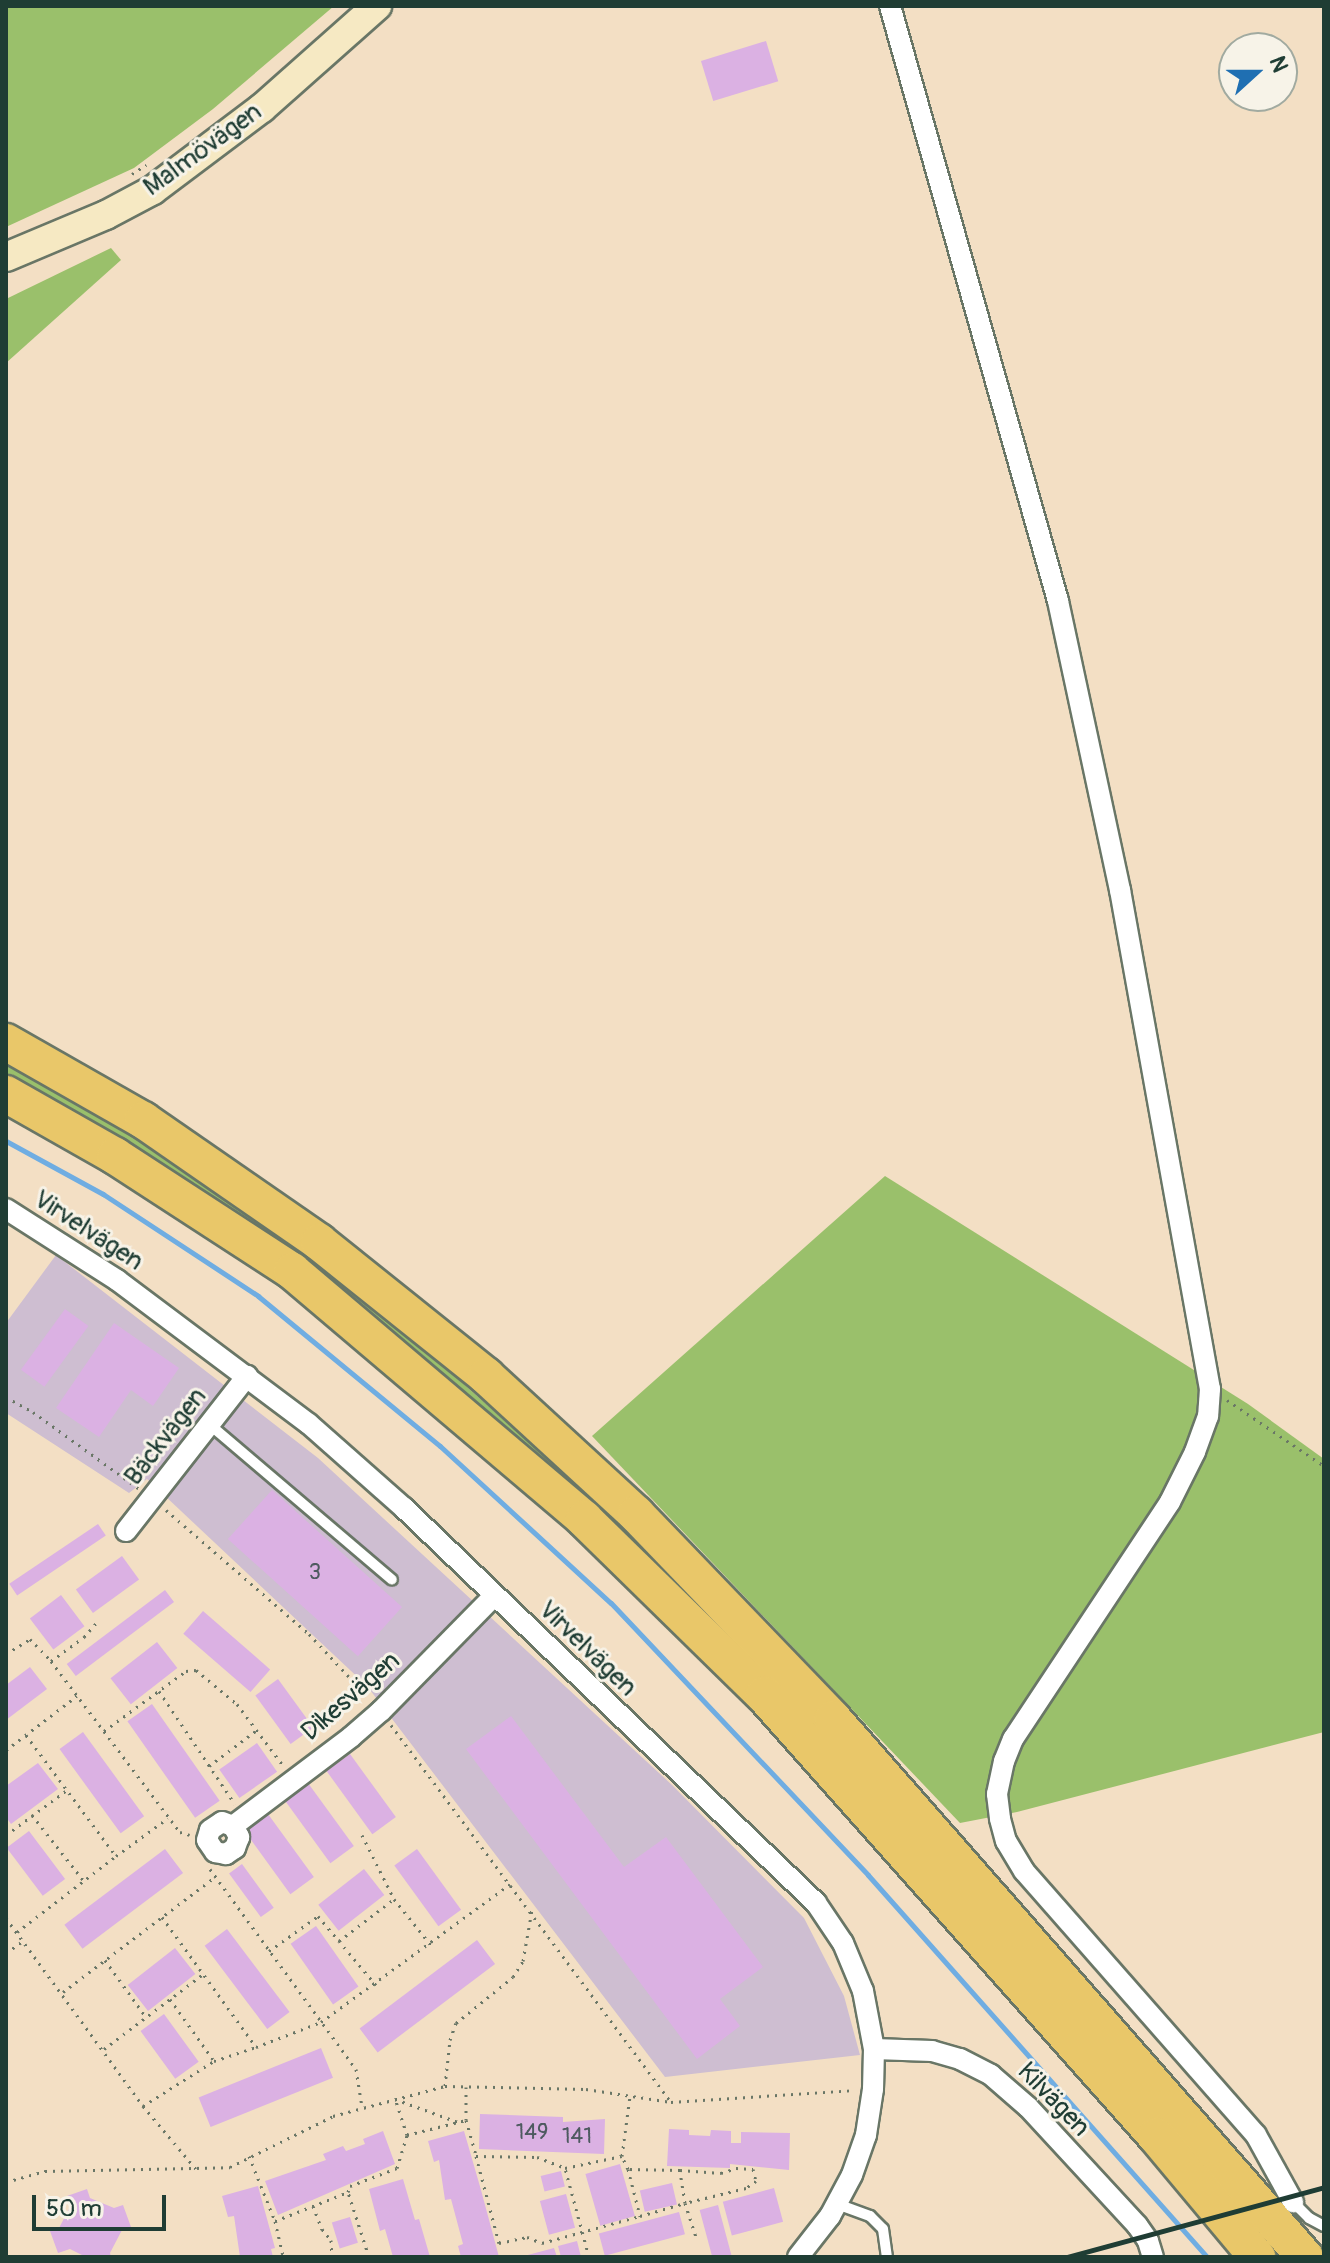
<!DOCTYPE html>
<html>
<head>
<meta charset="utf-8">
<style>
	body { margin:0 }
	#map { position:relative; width:1330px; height:2263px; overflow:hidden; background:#f3dfc4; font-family:Pangolin,sans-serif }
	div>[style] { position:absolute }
	.industrial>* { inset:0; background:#cebed1 }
	.green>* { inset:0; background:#9ac06b }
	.stream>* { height:5px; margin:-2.5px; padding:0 2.5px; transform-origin:2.5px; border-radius:2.5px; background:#6fade2 }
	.building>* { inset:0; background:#dbb1e3; transform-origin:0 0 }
	.path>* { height:3px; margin-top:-1.5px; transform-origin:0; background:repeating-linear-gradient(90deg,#697666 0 2px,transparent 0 8px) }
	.roads { filter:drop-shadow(2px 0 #697666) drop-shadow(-2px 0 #697666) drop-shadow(0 2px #697666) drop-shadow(0 -2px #697666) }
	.service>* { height:10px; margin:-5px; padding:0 5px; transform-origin:5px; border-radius:5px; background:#fff }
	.minor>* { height:20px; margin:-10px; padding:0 10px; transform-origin:10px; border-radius:10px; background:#fff }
	.secondary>* { height:28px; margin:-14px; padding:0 14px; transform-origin:14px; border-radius:14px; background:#f6e9c3 }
	.motorway>* { height:36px; margin:-18px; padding:0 18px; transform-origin:18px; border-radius:18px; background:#e9c769 }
	.rail>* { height:5px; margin:-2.5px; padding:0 2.5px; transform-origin:2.5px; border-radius:2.5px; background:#1f3d34 }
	span { translate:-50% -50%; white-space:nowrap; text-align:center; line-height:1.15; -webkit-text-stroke:6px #f7f3e8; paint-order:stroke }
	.number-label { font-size:22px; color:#4e5a60 }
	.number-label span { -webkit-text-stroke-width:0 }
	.street-label { font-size:26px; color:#1f3d34 }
	.frame { position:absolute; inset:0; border:8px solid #1f3d34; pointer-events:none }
	.north { position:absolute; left:1218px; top:32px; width:80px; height:80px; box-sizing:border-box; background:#f7f3e8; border:2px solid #a1aaa0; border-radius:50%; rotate:69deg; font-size:22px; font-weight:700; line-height:32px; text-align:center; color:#1f3d34 }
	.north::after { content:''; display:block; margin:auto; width:28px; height:36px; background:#1f6fb2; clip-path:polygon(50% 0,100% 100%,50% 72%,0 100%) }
	.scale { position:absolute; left:32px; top:2195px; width:134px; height:36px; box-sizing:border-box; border:4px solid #1f3d34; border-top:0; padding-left:10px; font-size:24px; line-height:28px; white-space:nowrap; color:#1f3d34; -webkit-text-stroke:6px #f7f3e8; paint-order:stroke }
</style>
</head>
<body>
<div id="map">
	<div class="industrial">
		<div style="clip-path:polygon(56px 1255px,318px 1458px,672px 1785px,804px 1918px,844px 1996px,860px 2055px,665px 2077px,367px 1686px,147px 1479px,129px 1493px,6px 1413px,6px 1323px)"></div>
	</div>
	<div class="green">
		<div style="clip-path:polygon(6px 6px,334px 6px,213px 109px,134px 168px,6px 227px)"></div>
		<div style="clip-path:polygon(111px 248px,121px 260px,6px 363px,6px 299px)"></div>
		<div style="clip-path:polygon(6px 1056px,99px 1114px,314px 1260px,397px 1324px,575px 1484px,681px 1585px,813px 1724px,1283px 2257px,1267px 2257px,566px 1489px,6px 1080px)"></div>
		<div style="clip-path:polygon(885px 1176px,1248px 1404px,1324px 1459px,1324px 1732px,1017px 1812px,960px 1823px,592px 1436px)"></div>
	</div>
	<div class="stream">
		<div style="left:6px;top:1141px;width:111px;rotate:28.7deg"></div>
		<div style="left:103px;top:1194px;width:186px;rotate:33.3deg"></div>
		<div style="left:258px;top:1296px;width:236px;rotate:39.5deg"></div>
		<div style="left:440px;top:1446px;width:232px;rotate:42.6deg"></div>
		<div style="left:611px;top:1603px;width:374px;rotate:46.6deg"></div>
		<div style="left:868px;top:1875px;width:511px;rotate:48.41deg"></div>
	</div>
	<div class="building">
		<div style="left:766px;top:41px;width:42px;height:68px;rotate:73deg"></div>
		<div style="left:65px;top:1309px;width:29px;height:75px;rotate:36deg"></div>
		<div style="clip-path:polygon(114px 1323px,179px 1368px,153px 1406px,131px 1390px,99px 1437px,56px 1408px)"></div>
		<div style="left:272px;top:1490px;width:175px;height:66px;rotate:42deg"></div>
		<div style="left:98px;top:1524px;width:14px;height:107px;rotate:56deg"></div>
		<div style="left:122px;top:1556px;width:29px;height:57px;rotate:54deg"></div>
		<div style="left:165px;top:1590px;width:15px;height:123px;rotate:53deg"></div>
		<div style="left:61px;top:1595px;width:39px;height:39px;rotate:53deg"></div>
		<div style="left:203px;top:1611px;width:89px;height:30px;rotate:41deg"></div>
		<div style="left:157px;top:1642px;width:33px;height:59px;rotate:52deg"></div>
		<div style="clip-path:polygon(30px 1667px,47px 1689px,6px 1720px,6px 1685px)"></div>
		<div style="left:278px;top:1679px;width:60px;height:28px;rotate:54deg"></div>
		<div style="left:152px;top:1704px;width:118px;height:30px;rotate:55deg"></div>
		<div style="clip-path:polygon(511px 1716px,624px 1867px,666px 1837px,763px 1967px,720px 1999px,740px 2026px,697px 2059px,466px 1749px)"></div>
		<div style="left:83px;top:1732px;width:104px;height:29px;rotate:54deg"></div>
		<div style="left:257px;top:1743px;width:35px;height:46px;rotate:55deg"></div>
		<div style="left:350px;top:1754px;width:78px;height:29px;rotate:54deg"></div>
		<div style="clip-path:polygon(38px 1763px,58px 1789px,11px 1824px,6px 1817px,6px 1786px)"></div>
		<div style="left:308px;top:1783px;width:78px;height:29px;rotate:54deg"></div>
		<div style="left:268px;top:1814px;width:78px;height:29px;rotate:54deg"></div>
		<div style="left:29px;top:1831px;width:60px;height:28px;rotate:53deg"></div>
		<div style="left:165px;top:1849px;width:30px;height:126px;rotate:53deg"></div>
		<div style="left:417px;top:1849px;width:75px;height:28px;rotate:54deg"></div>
		<div style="left:242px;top:1864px;width:54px;height:16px;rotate:54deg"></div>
		<div style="left:364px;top:1869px;width:33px;height:58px;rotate:52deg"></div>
		<div style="left:316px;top:1926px;width:74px;height:31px;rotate:55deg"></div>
		<div style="left:227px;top:1929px;width:104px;height:28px;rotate:53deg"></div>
		<div style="left:477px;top:1940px;width:30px;height:147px;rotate:53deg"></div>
		<div style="left:175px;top:1948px;width:33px;height:60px;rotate:52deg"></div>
		<div style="left:164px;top:2014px;width:59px;height:29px;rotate:54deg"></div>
		<div style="left:321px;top:2048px;width:32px;height:132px;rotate:68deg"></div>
		<div style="clip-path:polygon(480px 2114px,563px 2117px,563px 2122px,605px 2119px,604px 2154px,479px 2149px)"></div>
		<div style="clip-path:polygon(669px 2129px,689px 2130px,689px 2135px,710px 2136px,711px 2130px,731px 2131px,731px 2143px,741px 2143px,741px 2132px,790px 2133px,789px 2170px,730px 2164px,730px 2168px,667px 2166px)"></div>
		<div style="clip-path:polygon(383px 2131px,395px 2164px,278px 2215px,265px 2181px,326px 2160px,323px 2154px,343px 2146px,346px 2151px,365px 2144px,363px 2139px)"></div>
		<div style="clip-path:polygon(464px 2131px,481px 2190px,499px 2257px,461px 2257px,458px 2246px,463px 2244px,451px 2199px,445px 2200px,439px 2160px,434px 2162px,428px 2141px)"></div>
		<div style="left:620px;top:2164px;width:54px;height:36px;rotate:74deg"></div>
		<div style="left:561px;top:2171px;width:16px;height:21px;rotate:76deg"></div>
		<div style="clip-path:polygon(403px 2179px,415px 2220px,419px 2219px,430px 2257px,393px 2257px,385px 2229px,380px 2231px,369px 2189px)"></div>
		<div style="left:672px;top:2183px;width:22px;height:33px;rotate:77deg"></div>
		<div style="clip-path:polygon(258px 2186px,275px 2248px,271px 2249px,273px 2257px,240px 2257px,234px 2216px,228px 2217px,222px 2196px)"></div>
		<div style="left:774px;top:2188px;width:35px;height:53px;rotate:75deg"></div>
		<div style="clip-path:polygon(87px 2189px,90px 2198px,114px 2208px,123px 2205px,131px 2227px,122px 2230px,110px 2253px,111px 2257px,86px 2257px,70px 2249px,58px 2253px,50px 2231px,59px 2228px,70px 2207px,67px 2196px)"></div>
		<div style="left:566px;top:2194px;width:35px;height:27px;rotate:75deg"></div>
		<div style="left:718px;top:2205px;width:54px;height:19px;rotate:75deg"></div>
		<div style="left:679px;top:2212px;width:23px;height:83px;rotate:75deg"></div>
		<div style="left:350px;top:2217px;width:27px;height:19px;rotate:73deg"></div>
		<div style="clip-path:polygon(577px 2241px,581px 2257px,561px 2257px,558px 2246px)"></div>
		<div style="clip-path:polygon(554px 2248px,557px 2257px,524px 2257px,524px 2256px)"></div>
	</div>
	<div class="path">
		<div style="left:132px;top:174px;width:17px;rotate:-33deg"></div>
		<div style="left:6px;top:1397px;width:31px;rotate:29deg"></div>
		<div style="left:33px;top:1412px;width:130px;rotate:35.9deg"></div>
		<div style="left:1227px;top:1400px;width:117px;rotate:34.2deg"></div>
		<div style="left:166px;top:1510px;width:189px;rotate:40.9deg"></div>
		<div style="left:309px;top:1634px;width:86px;rotate:46.9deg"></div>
		<div style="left:6px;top:1654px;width:28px;rotate:-32deg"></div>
		<div style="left:30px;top:1639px;width:30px;rotate:46deg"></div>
		<div style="left:51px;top:1661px;width:41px;rotate:-36deg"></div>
		<div style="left:84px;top:1637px;width:21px;rotate:-49deg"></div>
		<div style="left:51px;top:1661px;width:214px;rotate:53deg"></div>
		<div style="left:180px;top:1832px;width:10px;rotate:17deg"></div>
		<div style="left:159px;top:1691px;width:136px;rotate:56.1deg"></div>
		<div style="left:391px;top:1725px;width:470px;rotate:53.4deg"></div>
		<div style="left:104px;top:1731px;width:102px;rotate:-36.2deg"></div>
		<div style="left:186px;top:1671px;width:10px;rotate:-6deg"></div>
		<div style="left:196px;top:1670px;width:53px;rotate:39.7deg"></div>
		<div style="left:237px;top:1704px;width:75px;rotate:53.1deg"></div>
		<div style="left:26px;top:1735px;width:151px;rotate:53.4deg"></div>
		<div style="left:116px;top:1856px;width:64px;rotate:-36.2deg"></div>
		<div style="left:6px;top:1750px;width:89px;rotate:-37.3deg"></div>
		<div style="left:209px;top:1766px;width:60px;rotate:-36.9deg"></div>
		<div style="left:32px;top:1815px;width:84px;rotate:51.8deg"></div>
		<div style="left:6px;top:1835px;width:76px;rotate:-36.4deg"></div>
		<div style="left:362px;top:1835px;width:72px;rotate:63.4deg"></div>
		<div style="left:394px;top:1899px;width:59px;rotate:51.2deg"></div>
		<div style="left:210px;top:1869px;width:248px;rotate:53.9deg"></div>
		<div style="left:356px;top:2069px;width:36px;rotate:81deg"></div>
		<div style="left:162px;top:1917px;width:160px;rotate:54.1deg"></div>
		<div style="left:256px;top:2047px;width:70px;rotate:-21deg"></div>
		<div style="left:321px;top:2022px;width:234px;rotate:-36.1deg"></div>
		<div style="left:6px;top:1918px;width:233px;rotate:53.9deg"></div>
		<div style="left:143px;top:2106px;width:82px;rotate:49.9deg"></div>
		<div style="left:17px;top:1932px;width:125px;rotate:-37.5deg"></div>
		<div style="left:269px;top:1951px;width:60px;rotate:-35.5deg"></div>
		<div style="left:318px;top:1916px;width:33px;rotate:50deg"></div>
		<div style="left:6px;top:1953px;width:19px;rotate:-35deg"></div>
		<div style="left:105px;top:1960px;width:70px;rotate:54.3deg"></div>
		<div style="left:376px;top:1985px;width:57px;rotate:-130.1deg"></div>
		<div style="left:339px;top:1941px;width:69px;rotate:-37.4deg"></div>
		<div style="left:63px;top:1992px;width:191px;rotate:-37.1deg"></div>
		<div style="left:170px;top:1999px;width:76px;rotate:54.6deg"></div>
		<div style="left:214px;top:2061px;width:44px;rotate:-18.4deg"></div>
		<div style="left:104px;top:2049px;width:124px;rotate:-37.1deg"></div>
		<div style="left:445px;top:2086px;width:46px;rotate:-83.8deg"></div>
		<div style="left:450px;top:2040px;width:18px;rotate:-71deg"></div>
		<div style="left:456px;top:2023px;width:73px;rotate:-38.9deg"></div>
		<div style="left:513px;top:1977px;width:19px;rotate:-58deg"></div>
		<div style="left:523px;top:1961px;width:52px;rotate:-80deg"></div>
		<div style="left:466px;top:2087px;width:33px;rotate:90deg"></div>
		<div style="left:466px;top:2120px;width:37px;rotate:74deg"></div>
		<div style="left:476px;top:2156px;width:61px;rotate:0.9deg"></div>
		<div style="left:537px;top:2157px;width:30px;rotate:21deg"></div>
		<div style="left:143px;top:2106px;width:84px;rotate:-32.4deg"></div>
		<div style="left:407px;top:2135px;width:61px;rotate:-14.3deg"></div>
		<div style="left:249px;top:2156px;width:70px;rotate:68.2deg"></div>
		<div style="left:275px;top:2221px;width:37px;rotate:77deg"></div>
		<div style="left:476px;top:2156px;width:90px;rotate:75.2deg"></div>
		<div style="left:499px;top:2243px;width:29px;rotate:-12deg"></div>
		<div style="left:527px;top:2237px;width:16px;rotate:22deg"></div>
		<div style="left:542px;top:2243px;width:102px;rotate:-15.4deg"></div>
		<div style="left:628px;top:2169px;width:49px;rotate:75.7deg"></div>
		<div style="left:640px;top:2216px;width:47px;rotate:-16.1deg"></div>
		<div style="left:685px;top:2203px;width:33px;rotate:-99deg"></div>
		<div style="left:680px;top:2170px;width:52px;rotate:-178.9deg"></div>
		<div style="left:628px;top:2169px;width:14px;rotate:-115deg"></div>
		<div style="left:622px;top:2156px;width:61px;rotate:-82.4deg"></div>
		<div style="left:680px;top:2170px;width:41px;rotate:4.2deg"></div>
		<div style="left:721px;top:2173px;width:16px;rotate:-18deg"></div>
		<div style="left:736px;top:2168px;width:17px;rotate:3deg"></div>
		<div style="left:753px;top:2169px;width:12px;rotate:76deg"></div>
		<div style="left:756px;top:2181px;width:12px;rotate:145deg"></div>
		<div style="left:746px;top:2188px;width:63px;rotate:166.2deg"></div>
		<div style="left:685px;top:2203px;width:39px;rotate:72deg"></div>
		<div style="left:6px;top:2182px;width:41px;rotate:-15.8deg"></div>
		<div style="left:45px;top:2171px;width:185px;rotate:-1.2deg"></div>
		<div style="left:230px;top:2167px;width:115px;rotate:-26.3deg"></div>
		<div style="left:333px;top:2116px;width:116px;rotate:-15deg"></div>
		<div style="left:445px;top:2086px;width:141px;rotate:1.2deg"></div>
		<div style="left:586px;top:2089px;width:86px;rotate:8.7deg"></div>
		<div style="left:671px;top:2102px;width:184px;rotate:-3.7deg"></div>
		<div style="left:313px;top:2206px;width:25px;rotate:69deg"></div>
		<div style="left:322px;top:2229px;width:14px;rotate:51deg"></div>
		<div style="left:331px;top:2240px;width:17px;rotate:87deg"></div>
		<div style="left:275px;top:2221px;width:79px;rotate:-21.7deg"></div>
		<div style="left:369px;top:2257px;width:68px;rotate:-107.9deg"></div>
		<div style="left:348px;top:2192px;width:6px;rotate:-72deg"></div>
		<div style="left:350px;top:2186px;width:50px;rotate:-21deg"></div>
		<div style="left:397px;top:2168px;width:34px;rotate:-73deg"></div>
		<div style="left:407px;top:2135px;width:38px;rotate:-108deg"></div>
		<div style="left:395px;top:2099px;width:67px;rotate:20.1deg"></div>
		<div style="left:589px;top:2257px;width:92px;rotate:-105.1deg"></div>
		<div style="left:565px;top:2168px;width:58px;rotate:-11.9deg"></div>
	</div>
	<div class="roads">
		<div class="service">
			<div style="left:209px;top:1424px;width:240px;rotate:40.4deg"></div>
			<div style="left:1293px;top:2202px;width:23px;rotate:45deg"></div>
			<div style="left:1309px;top:2218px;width:17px;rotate:28deg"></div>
			<div style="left:837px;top:2204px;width:35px;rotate:20deg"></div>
			<div style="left:870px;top:2216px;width:18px;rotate:45deg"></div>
			<div style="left:883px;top:2229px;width:28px;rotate:82deg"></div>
		</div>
		<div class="minor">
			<div style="left:890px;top:6px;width:618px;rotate:74.23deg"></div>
			<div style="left:1058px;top:601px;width:296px;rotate:77.9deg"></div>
			<div style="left:1120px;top:890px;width:507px;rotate:79.78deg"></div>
			<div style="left:1210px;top:1389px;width:27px;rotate:94deg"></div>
			<div style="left:1208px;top:1416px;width:38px;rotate:110deg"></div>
			<div style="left:1195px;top:1452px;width:56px;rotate:116.6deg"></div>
			<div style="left:1170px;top:1502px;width:284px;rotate:123.5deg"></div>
			<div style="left:1013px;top:1739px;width:24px;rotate:112deg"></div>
			<div style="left:1004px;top:1761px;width:34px;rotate:102deg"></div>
			<div style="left:997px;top:1794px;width:25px;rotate:83deg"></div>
			<div style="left:1000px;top:1819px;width:23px;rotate:75deg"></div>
			<div style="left:1006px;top:1841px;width:35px;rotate:59deg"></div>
			<div style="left:1024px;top:1871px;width:351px;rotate:48.7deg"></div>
			<div style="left:1256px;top:2135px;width:77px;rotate:61.1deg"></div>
			<div style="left:6px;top:1209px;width:132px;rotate:32.6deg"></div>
			<div style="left:117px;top:1280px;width:240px;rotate:36.9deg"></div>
			<div style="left:309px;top:1424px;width:127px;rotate:41.5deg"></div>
			<div style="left:404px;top:1508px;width:571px;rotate:43.79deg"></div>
			<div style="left:816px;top:1903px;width:48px;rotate:56deg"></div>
			<div style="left:843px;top:1943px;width:52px;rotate:67.4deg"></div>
			<div style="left:863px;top:1991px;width:59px;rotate:79.3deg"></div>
			<div style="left:874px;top:2049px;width:40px;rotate:91.4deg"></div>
			<div style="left:873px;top:2089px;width:47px;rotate:98.7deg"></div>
			<div style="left:866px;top:2135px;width:42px;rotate:109.3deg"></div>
			<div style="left:852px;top:2175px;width:47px;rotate:118.2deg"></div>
			<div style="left:830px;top:2216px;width:52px;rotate:128deg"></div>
			<div style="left:126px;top:1531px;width:197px;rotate:-52deg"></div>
			<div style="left:233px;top:1826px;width:13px;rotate:61deg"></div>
			<div style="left:239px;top:1837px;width:12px;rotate:110deg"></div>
			<div style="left:235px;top:1848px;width:11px;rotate:146deg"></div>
			<div style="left:226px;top:1854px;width:11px;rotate:-170deg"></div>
			<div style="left:215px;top:1852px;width:14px;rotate:-124deg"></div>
			<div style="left:207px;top:1840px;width:10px;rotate:-73deg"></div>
			<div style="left:210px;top:1830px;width:14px;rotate:-34deg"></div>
			<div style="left:222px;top:1822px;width:12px;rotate:20deg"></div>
			<div style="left:233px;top:1826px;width:148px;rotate:-37deg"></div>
			<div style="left:351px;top:1737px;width:40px;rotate:-41deg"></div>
			<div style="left:381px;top:1711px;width:161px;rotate:-45.5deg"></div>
			<div style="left:874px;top:2049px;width:58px;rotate:2deg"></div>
			<div style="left:932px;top:2051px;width:29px;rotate:16deg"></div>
			<div style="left:960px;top:2059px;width:35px;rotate:27deg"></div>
			<div style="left:991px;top:2075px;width:49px;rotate:40.9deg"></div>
			<div style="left:1028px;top:2107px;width:161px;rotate:47.3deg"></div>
			<div style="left:1137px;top:2225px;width:19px;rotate:55deg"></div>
			<div style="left:1148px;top:2241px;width:17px;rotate:73deg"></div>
		</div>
		<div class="secondary">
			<div style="left:6px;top:257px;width:108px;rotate:-22.8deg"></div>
			<div style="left:106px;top:215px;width:53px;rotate:-28deg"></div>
			<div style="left:153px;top:190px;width:136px;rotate:-37deg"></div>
			<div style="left:262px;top:108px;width:154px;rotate:-41.6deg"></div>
		</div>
		<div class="motorway">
			<div style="left:6px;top:1042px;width:158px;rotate:29.7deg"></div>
			<div style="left:143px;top:1120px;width:214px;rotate:34.7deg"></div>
			<div style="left:319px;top:1242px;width:214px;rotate:38.7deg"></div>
			<div style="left:486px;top:1376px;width:204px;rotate:42.6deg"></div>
			<div style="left:636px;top:1514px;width:284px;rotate:46.1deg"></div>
			<div style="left:833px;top:1719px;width:716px;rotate:48.74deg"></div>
			<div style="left:6px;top:1094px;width:125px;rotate:29.6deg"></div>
			<div style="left:115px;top:1156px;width:211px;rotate:33deg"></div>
			<div style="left:292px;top:1271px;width:383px;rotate:40.3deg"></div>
			<div style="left:584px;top:1519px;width:252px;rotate:44.4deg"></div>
			<div style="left:764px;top:1695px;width:590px;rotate:48.37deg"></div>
			<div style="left:1156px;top:2136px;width:158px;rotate:50.1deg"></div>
		</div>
	</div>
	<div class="rail">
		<div style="left:1067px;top:2257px;width:266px;rotate:-15.2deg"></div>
	</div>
	<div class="number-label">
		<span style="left:315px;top:1573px">3</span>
		<span style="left:532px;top:2133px">149</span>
		<span style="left:577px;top:2137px">141</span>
	</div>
	<div class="street-label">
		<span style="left:203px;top:150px;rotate:-36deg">Malmövägen</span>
		<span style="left:88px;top:1231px;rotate:33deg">Virvelvägen</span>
		<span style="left:166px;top:1437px;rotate:-52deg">Bäckvägen</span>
		<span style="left:587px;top:1649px;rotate:44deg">Virvelvägen</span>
		<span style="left:351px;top:1697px;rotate:-41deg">Dikesvägen</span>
		<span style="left:1053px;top:2100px;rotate:46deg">Kilvägen</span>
	</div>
	<div class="frame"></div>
	<div class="north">N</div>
	<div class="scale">50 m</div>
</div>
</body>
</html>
